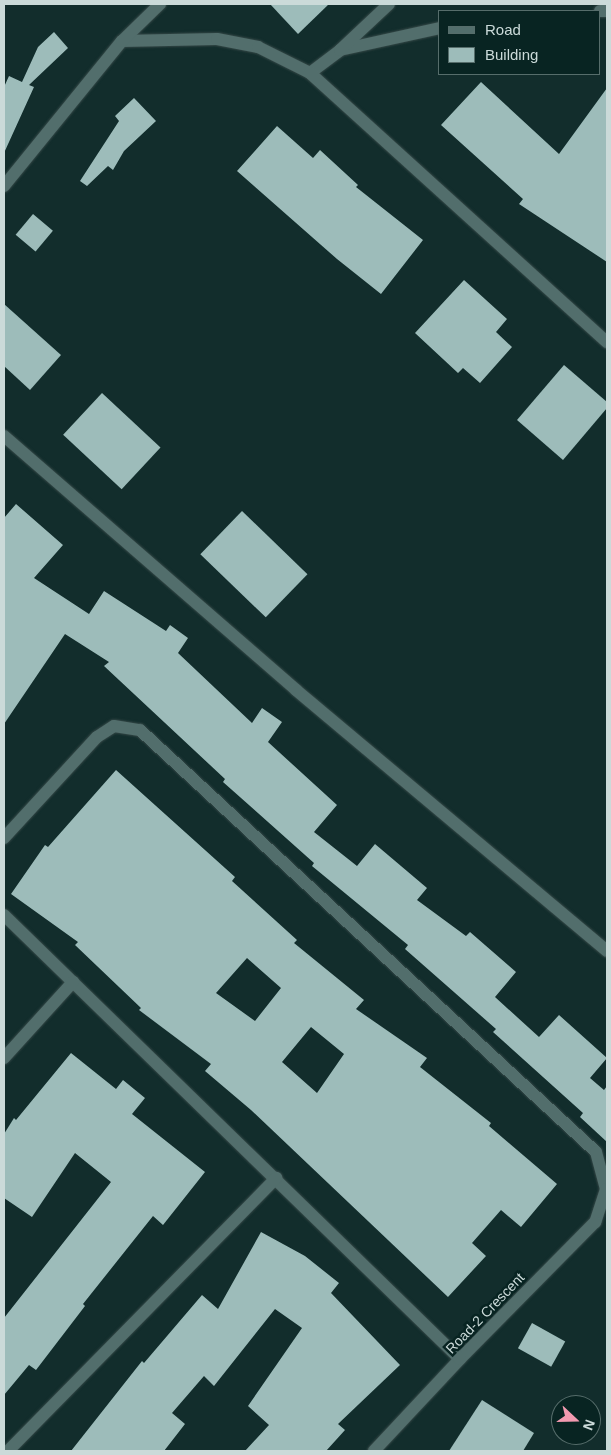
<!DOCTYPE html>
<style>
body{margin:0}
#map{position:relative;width:611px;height:1455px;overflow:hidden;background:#122d2c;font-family:Helvetica,sans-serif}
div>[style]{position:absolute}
.building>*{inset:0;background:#9dbcba;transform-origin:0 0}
.roads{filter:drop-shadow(0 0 1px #354847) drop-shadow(0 0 1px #354847)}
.street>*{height:12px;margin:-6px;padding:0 6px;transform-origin:6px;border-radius:6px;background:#526e6c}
span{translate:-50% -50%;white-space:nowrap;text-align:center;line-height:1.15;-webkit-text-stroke:5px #082422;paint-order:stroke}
.street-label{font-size:14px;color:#cbdad9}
.frame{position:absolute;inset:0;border:5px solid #cbdad9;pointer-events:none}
.legend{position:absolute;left:438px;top:10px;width:162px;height:65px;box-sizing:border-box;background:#082422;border:1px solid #566d6b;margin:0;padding:6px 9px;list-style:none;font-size:15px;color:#cbdad9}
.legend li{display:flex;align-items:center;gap:10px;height:25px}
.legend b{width:25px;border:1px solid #566d6b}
.north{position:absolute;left:551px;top:1395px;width:50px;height:50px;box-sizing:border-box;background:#082422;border:1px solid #566d6b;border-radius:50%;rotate:111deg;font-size:14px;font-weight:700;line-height:20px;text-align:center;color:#cbdad9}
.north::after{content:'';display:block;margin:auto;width:18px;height:22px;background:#f29ab0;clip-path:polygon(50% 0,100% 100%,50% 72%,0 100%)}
</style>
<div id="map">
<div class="building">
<i style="clip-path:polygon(270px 4px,329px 4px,298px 34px)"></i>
<i style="clip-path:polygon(54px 32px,68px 48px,29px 85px,34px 87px,4px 153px,4px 87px,9px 76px,22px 82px,38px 47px)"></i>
<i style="clip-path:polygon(481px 82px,559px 154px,607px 88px,607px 262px,519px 204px,523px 199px,441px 125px)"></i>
<i style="clip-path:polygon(134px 98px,156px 121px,124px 151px,113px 170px,108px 166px,87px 186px,80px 181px,119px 121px,115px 116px)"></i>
<i style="clip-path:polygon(277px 126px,313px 158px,320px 150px,358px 185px,356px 187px,423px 240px,381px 294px,337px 259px,237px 171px)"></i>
<i style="left:33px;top:214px;width:26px;height:27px;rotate:40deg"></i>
<i style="clip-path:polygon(464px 280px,507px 319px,496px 332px,512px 347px,480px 383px,463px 368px,458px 373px,415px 333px)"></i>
<i style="clip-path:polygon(4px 304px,61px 355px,30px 390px,4px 366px)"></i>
<i style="clip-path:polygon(564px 365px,607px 402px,607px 408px,563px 460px,517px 420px)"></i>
<i style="left:102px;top:393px;width:80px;height:57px;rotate:43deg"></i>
<i style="clip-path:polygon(16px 504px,63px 545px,34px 578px,89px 614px,104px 591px,166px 631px,170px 625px,188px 638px,178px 653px,252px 723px,262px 708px,282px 722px,268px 742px,337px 805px,314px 832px,357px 866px,375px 844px,427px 888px,417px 900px,466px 936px,470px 932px,516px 972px,495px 997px,539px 1037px,559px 1015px,607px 1058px,590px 1078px,604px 1090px,607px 1086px,607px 1142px,580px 1117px,583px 1113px,493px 1032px,496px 1029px,405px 949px,408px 945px,312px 866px,314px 863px,223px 782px,225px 779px,104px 666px,109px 662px,65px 634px,4px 724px,4px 518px)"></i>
<i style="left:242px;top:511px;width:91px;height:60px;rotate:44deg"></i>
<i style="clip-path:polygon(evenodd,116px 770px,235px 877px,232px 881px,297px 940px,294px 943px,364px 1000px,356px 1009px,427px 1058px,420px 1067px,491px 1123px,489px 1126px,557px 1184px,521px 1227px,501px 1210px,472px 1243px,486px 1256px,448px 1297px,251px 1110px,205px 1071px,211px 1064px,139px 1010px,141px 1008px,75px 945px,78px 942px,11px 894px,45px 845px,48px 847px,116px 770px,247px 958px,281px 988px,255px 1021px,216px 993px,247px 958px,116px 770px,311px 1027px,344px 1054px,317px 1093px,282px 1062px,311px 1027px)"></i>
<i style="clip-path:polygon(71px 1053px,116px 1089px,123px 1080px,145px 1098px,132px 1114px,205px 1172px,163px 1225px,153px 1216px,83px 1304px,85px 1306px,36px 1370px,29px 1365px,4px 1395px,4px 1318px,111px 1182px,75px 1153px,32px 1217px,4px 1198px,4px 1134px,14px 1118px,16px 1120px)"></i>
<i style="clip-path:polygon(261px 1232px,305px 1256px,339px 1283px,331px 1293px,400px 1365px,338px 1424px,345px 1430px,326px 1451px,245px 1451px,269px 1425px,248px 1406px,302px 1328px,275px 1309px,214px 1386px,204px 1376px,172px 1413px,185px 1424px,164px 1451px,71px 1451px,142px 1361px,144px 1363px,202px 1295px,218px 1309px)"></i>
<i style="left:532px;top:1323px;width:38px;height:29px;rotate:29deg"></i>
<i style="clip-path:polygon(482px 1400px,534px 1433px,523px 1451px,449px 1451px)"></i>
</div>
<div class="roads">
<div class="street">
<i style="left:600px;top:11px;width:7px"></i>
<i style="left:122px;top:41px;width:95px;rotate:-1.2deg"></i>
<i style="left:217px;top:39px;width:42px;rotate:11deg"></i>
<i style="left:258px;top:47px;width:58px;rotate:26.6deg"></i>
<i style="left:310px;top:73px;width:38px;rotate:-37deg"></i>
<i style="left:340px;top:50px;width:102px;rotate:-12.4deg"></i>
<i style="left:340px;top:50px;width:67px;rotate:-43.2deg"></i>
<i style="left:310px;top:73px;width:401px;rotate:42.2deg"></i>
<i style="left:4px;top:186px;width:187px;rotate:-50.9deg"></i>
<i style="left:122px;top:41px;width:53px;rotate:-44.2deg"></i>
<i style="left:4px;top:436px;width:387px;rotate:41deg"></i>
<i style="left:296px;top:690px;width:406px;rotate:40deg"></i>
<i style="left:4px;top:838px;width:137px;rotate:-47.4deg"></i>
<i style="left:97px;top:737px;width:20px;rotate:-33deg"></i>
<i style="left:114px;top:726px;width:26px;rotate:9deg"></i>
<i style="left:140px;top:730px;width:621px;rotate:42.78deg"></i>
<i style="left:596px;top:1152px;width:38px;rotate:75deg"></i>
<i style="left:606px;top:1189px;width:35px;rotate:108deg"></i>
<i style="left:595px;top:1222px;width:192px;rotate:134.6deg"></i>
<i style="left:460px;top:1359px;width:126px;rotate:133.1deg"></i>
<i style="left:4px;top:915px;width:636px;rotate:44.24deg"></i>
<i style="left:4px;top:1058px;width:103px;rotate:-47.8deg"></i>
<i style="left:8px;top:1451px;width:383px;rotate:-45.5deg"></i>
</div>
</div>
<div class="street-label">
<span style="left:485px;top:1313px;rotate:-46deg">Road-2 Crescent</span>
</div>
<div class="frame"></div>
<ul class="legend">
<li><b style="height:6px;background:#526e6c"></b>Road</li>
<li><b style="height:14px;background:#9dbcba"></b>Building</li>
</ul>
<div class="north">N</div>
</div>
